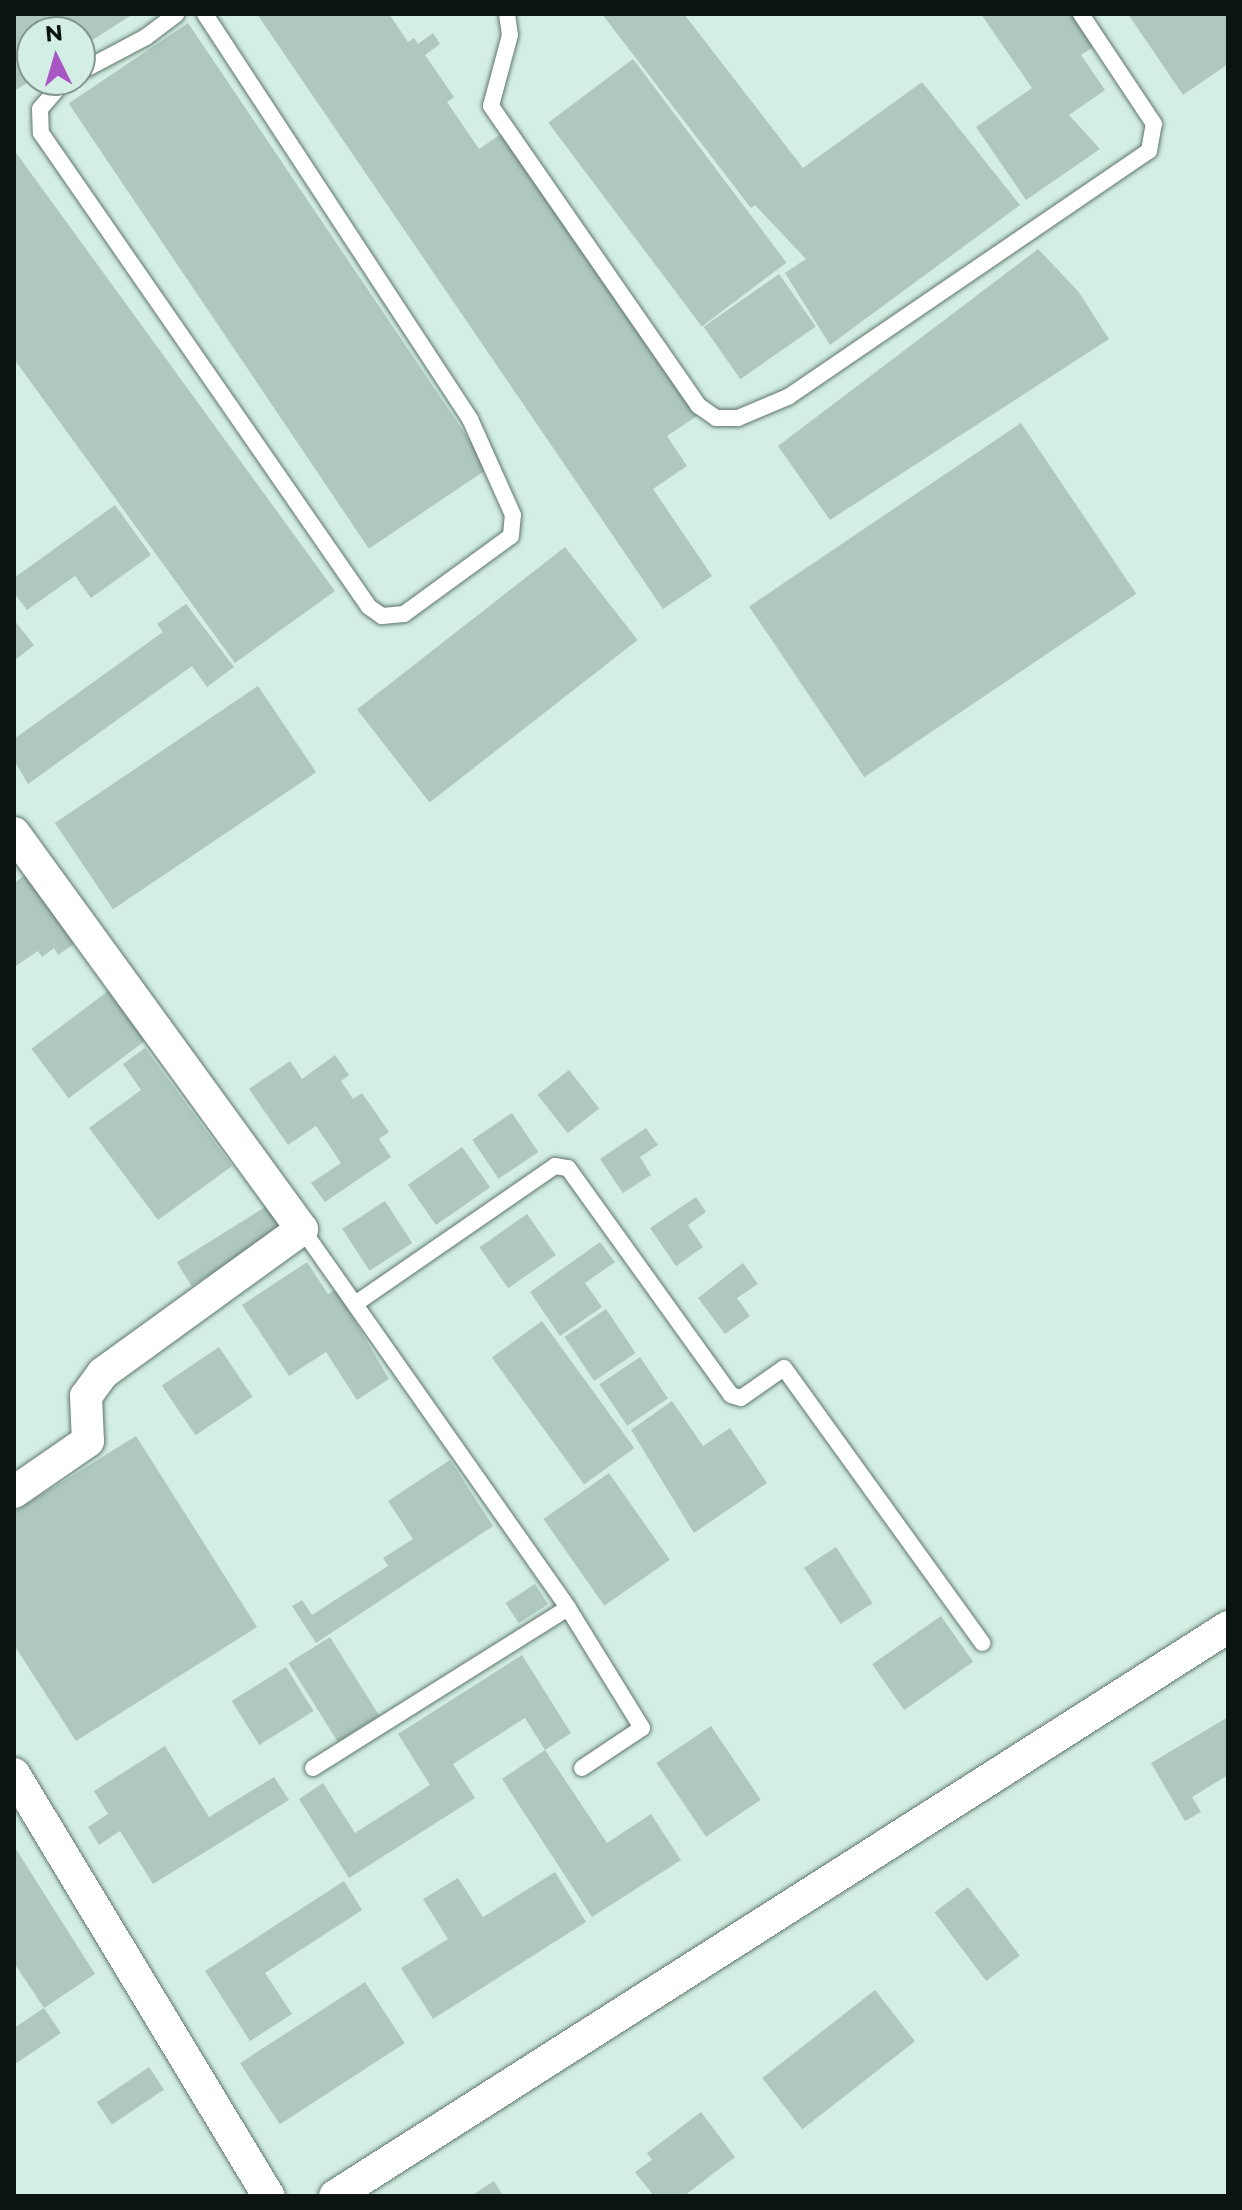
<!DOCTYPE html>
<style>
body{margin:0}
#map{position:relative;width:1242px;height:2210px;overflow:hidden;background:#d3eee2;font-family:Montserrat,sans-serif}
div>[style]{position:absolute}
.building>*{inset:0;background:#afc8bd;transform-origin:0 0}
.roads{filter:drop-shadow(0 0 2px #5f766c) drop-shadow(0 0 2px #5f766c)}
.lane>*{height:16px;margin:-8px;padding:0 8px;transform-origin:8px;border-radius:8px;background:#fff}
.street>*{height:32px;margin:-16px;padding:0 16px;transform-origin:16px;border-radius:16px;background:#fff}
span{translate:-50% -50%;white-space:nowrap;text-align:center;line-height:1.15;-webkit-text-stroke:6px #d3eee2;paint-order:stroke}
.frame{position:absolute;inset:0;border:16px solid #0b1411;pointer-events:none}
.north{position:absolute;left:16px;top:16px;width:80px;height:80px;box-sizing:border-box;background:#d3eee2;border:2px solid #83978e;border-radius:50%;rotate:355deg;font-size:22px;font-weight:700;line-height:32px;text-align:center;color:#0b1411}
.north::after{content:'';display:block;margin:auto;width:28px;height:36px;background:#a956c5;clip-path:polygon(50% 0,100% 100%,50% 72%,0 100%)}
</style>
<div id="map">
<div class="building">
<i style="clip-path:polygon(14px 14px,133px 14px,80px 48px,80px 32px,32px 32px,32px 80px,14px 91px)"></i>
<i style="clip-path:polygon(257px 14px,389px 14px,408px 42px,414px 38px,418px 44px,433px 33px,440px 44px,425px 55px,454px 97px,447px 102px,479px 149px,504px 132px,697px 416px,667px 436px,687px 466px,653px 489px,712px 576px,663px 609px)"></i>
<i style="clip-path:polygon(602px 14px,684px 14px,803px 168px,922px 82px,1020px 205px,830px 345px,785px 273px,806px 259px,755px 205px,751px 208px)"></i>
<i style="clip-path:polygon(981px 14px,1073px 14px,1095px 46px,1081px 55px,1105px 90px,1069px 115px,1100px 149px,1026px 200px,976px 127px,1032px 88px)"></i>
<i style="clip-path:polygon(1128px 14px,1228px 14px,1228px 64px,1183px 95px)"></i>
<i style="left:188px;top:23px;width:537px;height:144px;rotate:56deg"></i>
<i style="left:633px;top:59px;width:255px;height:106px;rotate:53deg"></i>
<i style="clip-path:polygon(14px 150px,335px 591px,235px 663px,14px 359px)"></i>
<i style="clip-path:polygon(1038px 249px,1078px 291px,1109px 339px,830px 520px,778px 446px)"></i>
<i style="left:779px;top:274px;width:64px;height:92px;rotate:55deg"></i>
<i style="left:1021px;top:423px;width:206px;height:328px;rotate:56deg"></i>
<i style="clip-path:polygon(115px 505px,151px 555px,91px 598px,75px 576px,27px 610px,14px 593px,14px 578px)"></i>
<i style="left:565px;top:547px;width:118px;height:264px;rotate:52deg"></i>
<i style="clip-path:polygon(186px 604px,234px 667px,207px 687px,192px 666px,28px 784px,14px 760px,14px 739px,163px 632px,157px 624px)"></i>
<i style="clip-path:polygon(14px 620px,34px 645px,14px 661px)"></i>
<i style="left:258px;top:686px;width:104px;height:245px;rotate:56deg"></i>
<i style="clip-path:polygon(28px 873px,77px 942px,58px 955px,54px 948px,42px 957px,38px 951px,14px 967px,14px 883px)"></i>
<i style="left:108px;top:991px;width:62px;height:96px;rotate:53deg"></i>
<i style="clip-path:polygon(145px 1048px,232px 1166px,158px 1220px,89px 1128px,141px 1090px,123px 1064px)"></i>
<i style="clip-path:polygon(335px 1055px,349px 1075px,341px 1081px,353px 1099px,362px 1093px,389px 1132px,379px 1139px,391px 1157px,325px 1202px,311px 1183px,341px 1163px,316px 1126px,288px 1145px,249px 1089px,290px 1061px,302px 1079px)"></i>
<i style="left:569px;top:1070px;width:49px;height:40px;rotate:52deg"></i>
<i style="left:512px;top:1113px;width:47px;height:48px;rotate:56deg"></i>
<i style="clip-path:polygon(646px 1128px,658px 1145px,640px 1157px,651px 1175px,623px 1193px,600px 1159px)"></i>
<i style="left:462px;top:1147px;width:49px;height:66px;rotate:55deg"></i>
<i style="clip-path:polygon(696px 1197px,706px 1212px,688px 1225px,703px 1247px,676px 1266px,650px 1228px)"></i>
<i style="left:385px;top:1201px;width:50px;height:51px;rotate:57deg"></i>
<i style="left:270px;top:1204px;width:28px;height:110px;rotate:58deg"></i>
<i style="left:527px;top:1214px;width:50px;height:58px;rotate:55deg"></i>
<i style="clip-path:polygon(600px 1242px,615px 1262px,585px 1283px,602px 1307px,560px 1336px,530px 1292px)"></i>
<i style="clip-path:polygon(307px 1262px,328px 1294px,336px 1289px,389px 1379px,357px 1400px,326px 1352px,289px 1376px,242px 1305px)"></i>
<i style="clip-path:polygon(743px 1263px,758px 1284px,737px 1298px,750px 1316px,725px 1334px,698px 1298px)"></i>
<i style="left:606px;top:1309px;width:53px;height:50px;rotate:56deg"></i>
<i style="left:542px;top:1321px;width:157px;height:62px;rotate:54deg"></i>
<i style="left:219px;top:1347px;width:60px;height:69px;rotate:56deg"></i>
<i style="left:640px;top:1357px;width:50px;height:49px;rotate:56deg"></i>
<i style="clip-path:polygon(672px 1401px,703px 1446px,730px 1428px,767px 1483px,694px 1533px,631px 1430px)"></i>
<i style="clip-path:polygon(136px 1436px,257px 1627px,76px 1741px,14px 1645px,14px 1512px)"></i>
<i style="clip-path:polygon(450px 1460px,493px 1526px,316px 1643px,292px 1606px,302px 1600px,312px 1615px,388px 1566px,383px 1558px,413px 1539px,388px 1501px)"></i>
<i style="left:609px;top:1473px;width:106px;height:80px;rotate:55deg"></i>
<i style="left:836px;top:1547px;width:67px;height:38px;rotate:57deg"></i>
<i style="left:535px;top:1584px;width:24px;height:35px;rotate:57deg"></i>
<i style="left:941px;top:1616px;width:56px;height:84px;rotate:55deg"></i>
<i style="left:330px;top:1637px;width:93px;height:49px;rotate:58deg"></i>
<i style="clip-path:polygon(522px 1655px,571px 1733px,545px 1750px,525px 1718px,453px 1764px,475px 1798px,349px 1878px,299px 1799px,323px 1783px,355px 1833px,430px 1785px,398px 1734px)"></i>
<i style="left:286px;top:1667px;width:52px;height:64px;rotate:58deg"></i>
<i style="clip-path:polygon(1228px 1717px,1228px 1775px,1192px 1797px,1201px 1812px,1185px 1821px,1151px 1763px)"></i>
<i style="left:711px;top:1726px;width:89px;height:66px;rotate:56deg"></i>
<i style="clip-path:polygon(165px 1746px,209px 1817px,274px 1777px,289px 1800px,153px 1884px,120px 1831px,99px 1845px,88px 1827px,108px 1814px,94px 1791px)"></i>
<i style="clip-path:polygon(545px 1750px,607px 1843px,651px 1814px,681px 1860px,592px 1917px,502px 1779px)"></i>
<i style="clip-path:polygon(14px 1846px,95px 1974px,44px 2008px,14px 1963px)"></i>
<i style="clip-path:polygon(555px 1872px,586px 1922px,433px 2019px,401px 1968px,448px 1939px,423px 1899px,458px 1878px,483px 1917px)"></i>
<i style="clip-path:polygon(344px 1881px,362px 1910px,265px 1973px,292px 2014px,250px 2041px,205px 1971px)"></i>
<i style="left:968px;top:1887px;width:86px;height:42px;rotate:53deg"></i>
<i style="left:365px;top:1982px;width:73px;height:149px;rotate:57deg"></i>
<i style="left:875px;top:1990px;width:65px;height:143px;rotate:52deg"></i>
<i style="clip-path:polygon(44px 2008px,61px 2033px,15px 2064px,14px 2028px)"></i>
<i style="left:149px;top:2067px;width:27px;height:63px;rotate:56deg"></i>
<i style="clip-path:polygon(701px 2112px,735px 2157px,684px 2196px,654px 2196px,635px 2172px,652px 2160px,647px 2153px)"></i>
<i style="clip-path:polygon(494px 2181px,503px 2196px,471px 2196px)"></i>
</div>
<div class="roads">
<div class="lane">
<i style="left:507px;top:14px;width:21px;rotate:82deg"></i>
<i style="left:510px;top:35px;width:73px;rotate:105deg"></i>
<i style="left:491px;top:106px;width:365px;rotate:55.3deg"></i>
<i style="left:699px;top:406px;width:21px;rotate:35deg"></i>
<i style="left:716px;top:418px;width:22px"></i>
<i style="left:738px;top:418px;width:54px;rotate:-22.8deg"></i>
<i style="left:788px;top:397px;width:437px;rotate:-34.3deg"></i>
<i style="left:1149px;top:151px;width:27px;rotate:-80deg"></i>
<i style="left:1154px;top:124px;width:132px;rotate:-123.6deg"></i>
<i style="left:80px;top:72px;width:75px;rotate:-27.9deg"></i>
<i style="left:146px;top:37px;width:38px;rotate:-37deg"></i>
<i style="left:65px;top:80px;width:38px;rotate:131deg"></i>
<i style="left:40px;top:109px;width:24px;rotate:88deg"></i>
<i style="left:41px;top:133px;width:576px;rotate:55.32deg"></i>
<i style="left:369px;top:607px;width:16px;rotate:35deg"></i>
<i style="left:382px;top:616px;width:22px;rotate:-5deg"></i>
<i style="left:404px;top:614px;width:132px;rotate:-36.1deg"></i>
<i style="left:511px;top:536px;width:21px;rotate:-85deg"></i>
<i style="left:513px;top:515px;width:105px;rotate:-114.1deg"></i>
<i style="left:470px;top:419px;width:484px;rotate:-123.2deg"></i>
<i style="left:302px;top:1229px;width:463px;rotate:54.9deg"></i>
<i style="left:568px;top:1608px;width:141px;rotate:58.3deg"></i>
<i style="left:642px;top:1728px;width:72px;rotate:146.3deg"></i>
<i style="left:355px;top:1304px;width:243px;rotate:-34.6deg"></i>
<i style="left:555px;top:1166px;width:13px;rotate:9deg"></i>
<i style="left:568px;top:1168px;width:279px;rotate:54.3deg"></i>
<i style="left:731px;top:1395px;width:10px;rotate:17deg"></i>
<i style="left:741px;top:1398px;width:52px;rotate:-34.9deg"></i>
<i style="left:784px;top:1368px;width:339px;rotate:54.2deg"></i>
<i style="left:313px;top:1768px;width:301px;rotate:-32.1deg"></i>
</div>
<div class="street">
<i style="left:14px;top:833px;width:490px;rotate:54deg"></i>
<i style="left:302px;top:1229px;width:246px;rotate:144.1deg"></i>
<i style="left:103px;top:1373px;width:29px;rotate:126deg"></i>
<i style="left:86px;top:1396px;width:45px;rotate:87.5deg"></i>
<i style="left:88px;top:1441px;width:90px;rotate:145.4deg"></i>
<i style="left:14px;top:1774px;width:493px;rotate:58.9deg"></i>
<i style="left:335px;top:2196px;width:1059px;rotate:-32.5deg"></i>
</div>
</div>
<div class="frame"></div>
<div class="north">N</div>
</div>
